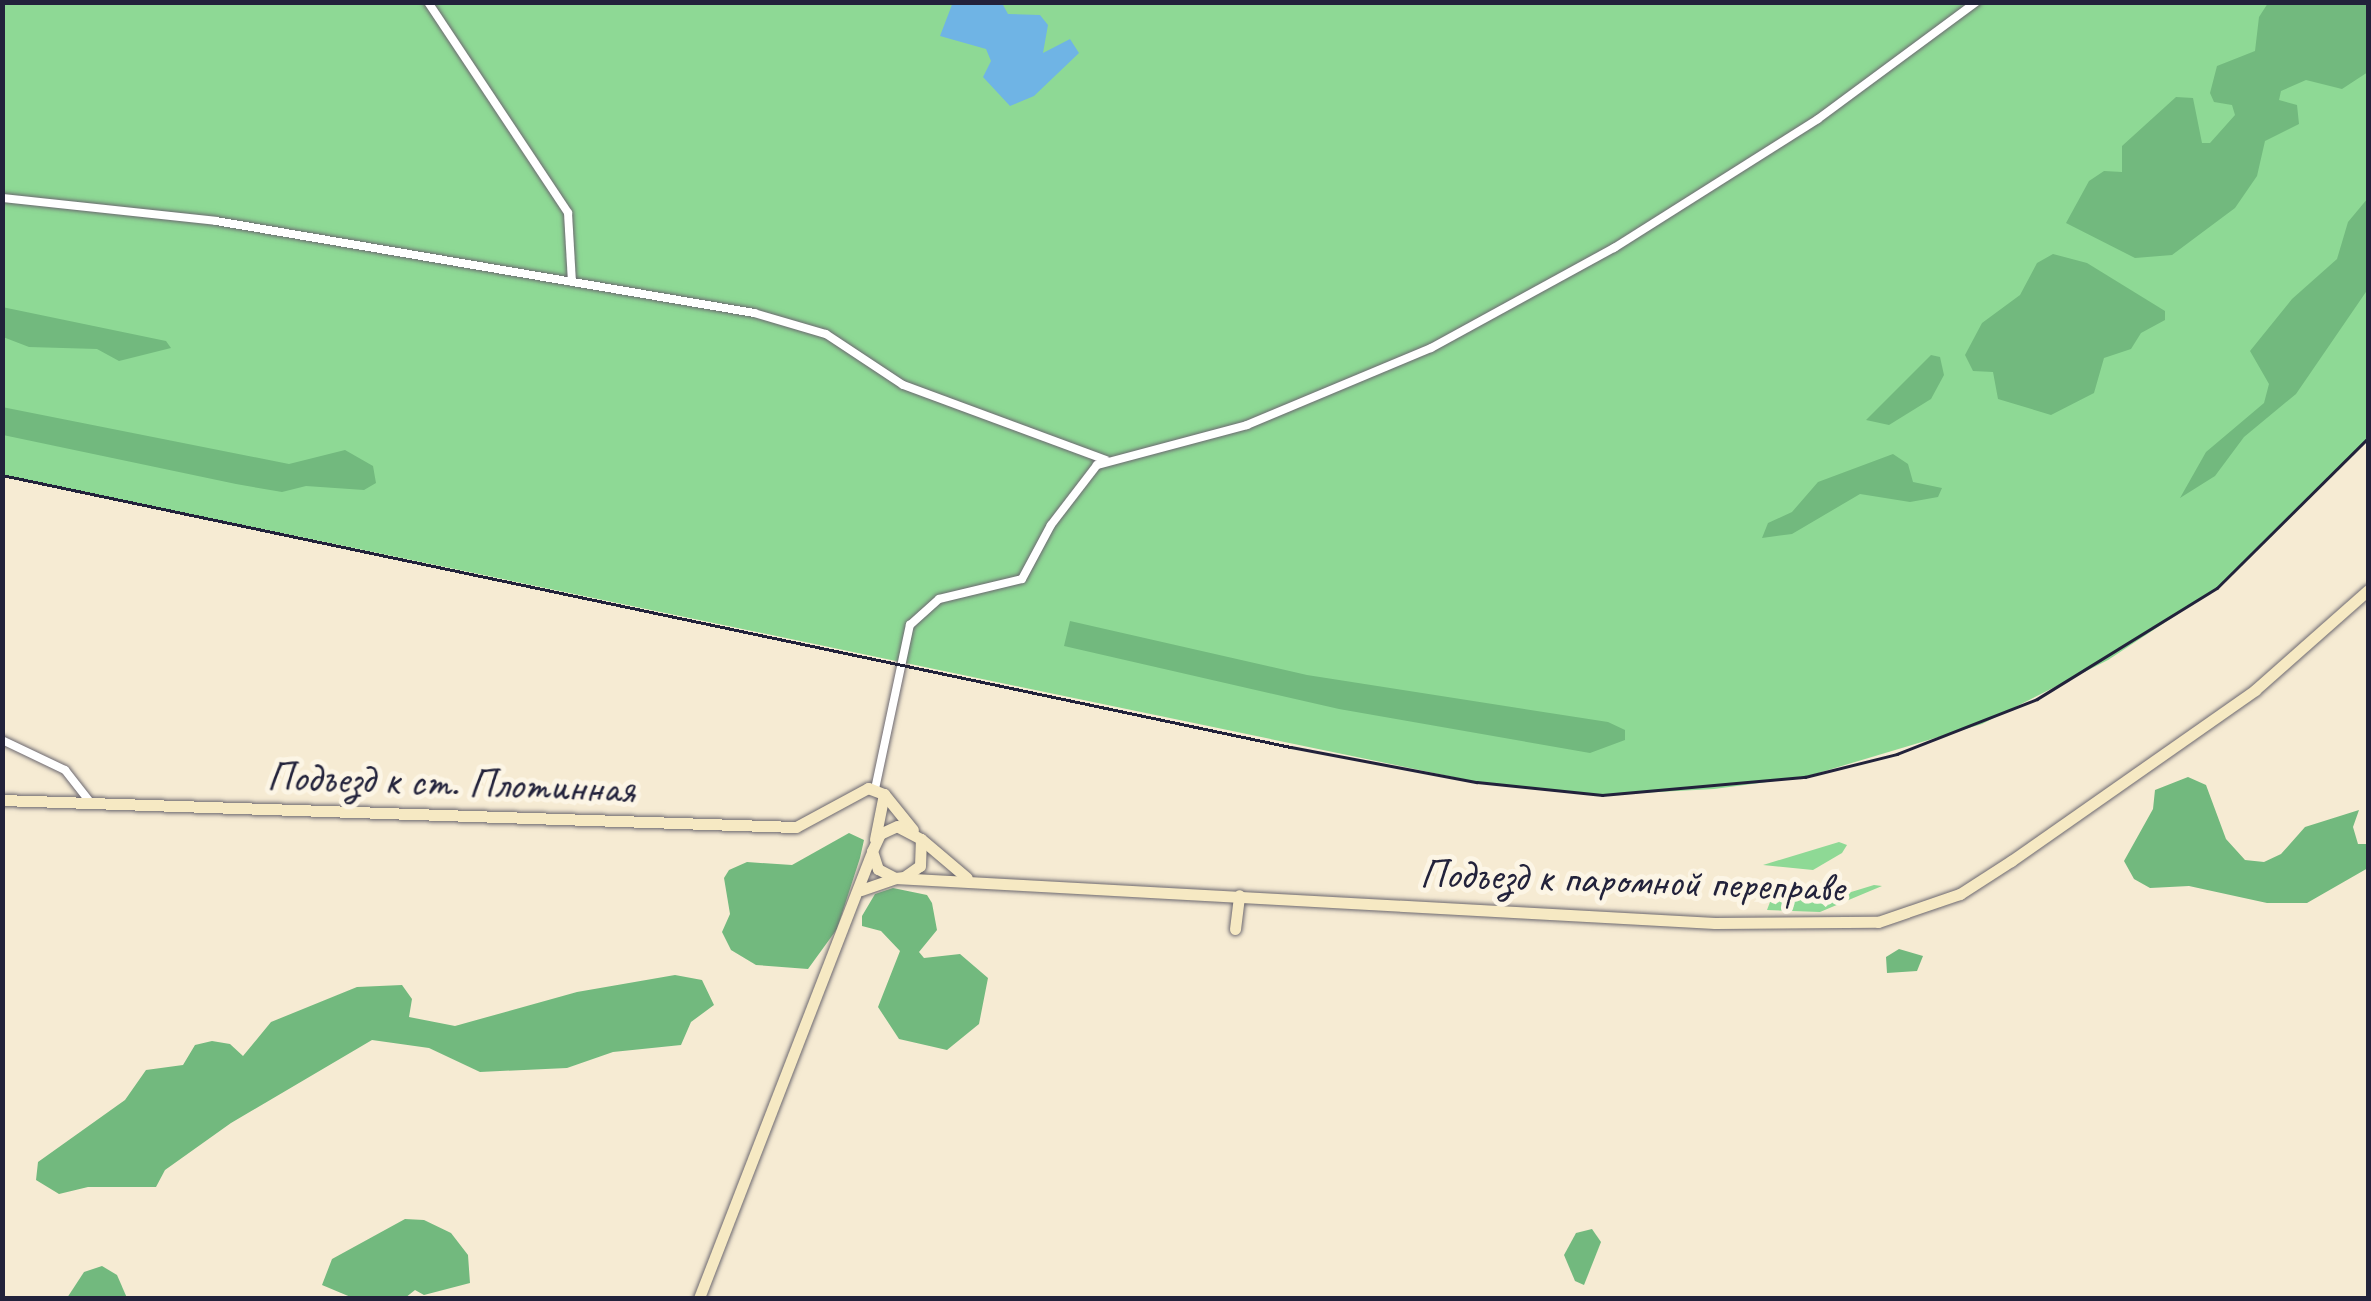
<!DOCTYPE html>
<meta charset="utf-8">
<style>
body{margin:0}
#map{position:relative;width:2371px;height:1301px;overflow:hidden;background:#f6ebd3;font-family:Caveat,sans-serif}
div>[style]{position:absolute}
.green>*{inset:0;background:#8ed995}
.forest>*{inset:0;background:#72b97e}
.water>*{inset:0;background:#6fb4e5}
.roads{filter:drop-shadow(0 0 2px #6c6870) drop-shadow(0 0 2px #6c6870)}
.street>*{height:8px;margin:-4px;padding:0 4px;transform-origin:4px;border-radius:4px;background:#fff}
.secondary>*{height:11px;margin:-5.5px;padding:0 5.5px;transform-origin:5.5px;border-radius:5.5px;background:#f6e9c3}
.rail>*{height:2.5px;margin:-1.25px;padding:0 1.25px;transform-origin:1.25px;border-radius:1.25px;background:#22223b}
span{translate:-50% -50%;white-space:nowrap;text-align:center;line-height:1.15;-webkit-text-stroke:10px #fcf5e5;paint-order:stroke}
.street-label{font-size:42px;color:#22223b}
.frame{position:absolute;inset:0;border:5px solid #22223b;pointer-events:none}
</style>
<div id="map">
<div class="green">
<i style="clip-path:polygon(3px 3px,2368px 3px,2368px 438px,2217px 588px,2108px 660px,1982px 724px,1805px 777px,1714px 789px,1602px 795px,1477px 782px,3px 475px)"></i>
<i style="clip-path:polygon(1839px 842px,1847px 845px,1842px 853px,1813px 870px,1763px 865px)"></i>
<i style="clip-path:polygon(1874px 885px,1882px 886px,1820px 912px,1767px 910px,1770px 902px,1810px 895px,1825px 900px)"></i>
</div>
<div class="forest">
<i style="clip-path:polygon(2268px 3px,2368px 3px,2368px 72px,2342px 89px,2306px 80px,2281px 91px,2279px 100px,2297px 105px,2299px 124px,2265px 141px,2257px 176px,2235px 208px,2172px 255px,2135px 258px,2066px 223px,2089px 181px,2104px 171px,2122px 172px,2122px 146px,2176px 97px,2193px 98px,2202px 143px,2210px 143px,2235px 115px,2232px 105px,2214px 102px,2210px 93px,2217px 66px,2255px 51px,2259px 17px)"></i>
<i style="clip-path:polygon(2368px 198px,2368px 289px,2296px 394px,2244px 437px,2215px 476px,2180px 498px,2206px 452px,2264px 403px,2269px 384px,2250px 351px,2292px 299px,2337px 259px,2348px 222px)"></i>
<i style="clip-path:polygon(2053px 254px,2087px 263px,2165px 311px,2165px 320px,2141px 333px,2131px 349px,2104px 358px,2094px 393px,2051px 415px,1998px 399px,1993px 372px,1973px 371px,1965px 355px,1982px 323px,2020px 295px,2037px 263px)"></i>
<i style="clip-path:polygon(2px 307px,166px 341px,171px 348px,119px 361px,97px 349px,29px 347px,3px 337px)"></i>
<i style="clip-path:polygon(1931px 355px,1940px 357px,1944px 375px,1931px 399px,1889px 425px,1866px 420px)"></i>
<i style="clip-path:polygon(2px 407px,289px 464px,345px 450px,373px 466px,376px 483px,364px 490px,306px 486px,282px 492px,236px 484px,3px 435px)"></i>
<i style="clip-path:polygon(1893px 454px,1908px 464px,1913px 482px,1942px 488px,1938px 497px,1910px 502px,1860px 494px,1792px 534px,1762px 538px,1768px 523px,1792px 512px,1818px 482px)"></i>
<i style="clip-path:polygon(1070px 621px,1307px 675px,1608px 722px,1625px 730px,1625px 740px,1590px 753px,1339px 709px,1064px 646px)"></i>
<i style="clip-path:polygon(2188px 777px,2206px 785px,2226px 839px,2245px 860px,2264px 862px,2281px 854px,2305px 827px,2359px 810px,2353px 827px,2358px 844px,2368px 844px,2368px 868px,2307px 903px,2267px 903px,2189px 886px,2150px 888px,2134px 879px,2124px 861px,2153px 809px,2155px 790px)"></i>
<i style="clip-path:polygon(849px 833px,864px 840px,860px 858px,837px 929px,808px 969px,756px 965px,731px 950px,722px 932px,730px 914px,724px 878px,729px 870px,747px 862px,792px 865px)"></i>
<i style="clip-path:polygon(893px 888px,927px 895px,932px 903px,937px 930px,919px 952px,924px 958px,960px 954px,988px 978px,979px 1024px,947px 1050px,899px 1039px,878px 1007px,900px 951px,881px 931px,862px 926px,862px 916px,875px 894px)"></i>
<i style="clip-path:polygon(1899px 949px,1923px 956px,1917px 971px,1887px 973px,1886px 957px)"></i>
<i style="clip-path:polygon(675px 975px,702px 980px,714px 1005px,691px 1022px,681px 1045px,613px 1052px,567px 1068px,480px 1072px,429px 1048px,372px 1040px,231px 1123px,165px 1170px,156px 1187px,88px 1187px,59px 1194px,36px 1180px,38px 1162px,125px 1100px,146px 1070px,183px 1065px,195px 1045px,212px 1041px,230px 1044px,243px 1056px,271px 1022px,357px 987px,402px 985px,412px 999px,409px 1017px,455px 1026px,577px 992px)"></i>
<i style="clip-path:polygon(405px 1219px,424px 1220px,451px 1233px,468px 1255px,470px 1283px,424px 1295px,415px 1290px,405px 1298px,353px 1298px,322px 1285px,332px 1259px)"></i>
<i style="clip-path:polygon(1592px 1229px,1601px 1242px,1584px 1285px,1575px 1281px,1564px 1255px,1576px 1233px)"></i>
<i style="clip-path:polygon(102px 1266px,117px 1275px,127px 1298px,67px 1298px,84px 1272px)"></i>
</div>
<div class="water">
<i style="clip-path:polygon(953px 2px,1002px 3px,1008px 14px,1040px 15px,1048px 25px,1043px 53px,1070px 39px,1079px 53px,1034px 96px,1010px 106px,983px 77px,991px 61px,986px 49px,940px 36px)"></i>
</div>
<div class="roads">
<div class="street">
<i style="left:428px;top:2px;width:253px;rotate:56.4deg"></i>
<i style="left:568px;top:213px;width:69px;rotate:86.7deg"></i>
<i style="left:2px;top:198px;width:215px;rotate:6.1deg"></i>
<i style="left:216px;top:221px;width:546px;rotate:9.7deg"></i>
<i style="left:754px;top:313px;width:75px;rotate:16.3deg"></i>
<i style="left:826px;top:334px;width:92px;rotate:33.5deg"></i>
<i style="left:903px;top:385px;width:216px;rotate:20.3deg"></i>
<i style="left:2px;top:740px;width:70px;rotate:25.5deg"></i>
<i style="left:65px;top:770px;width:41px;rotate:52deg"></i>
<i style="left:875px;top:789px;width:168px;rotate:-78deg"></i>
<i style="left:910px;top:625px;width:39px;rotate:-42deg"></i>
<i style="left:939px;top:599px;width:85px;rotate:-13.5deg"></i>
<i style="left:1022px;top:579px;width:61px;rotate:-61.8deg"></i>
<i style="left:1051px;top:525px;width:76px;rotate:-52.5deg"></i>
<i style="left:1097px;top:465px;width:155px;rotate:-14.9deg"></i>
<i style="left:1247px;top:425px;width:199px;rotate:-22.7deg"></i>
<i style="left:1431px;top:348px;width:209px;rotate:-28.7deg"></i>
<i style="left:1614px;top:248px;width:241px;rotate:-32.3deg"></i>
<i style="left:1818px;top:119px;width:197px;rotate:-36.5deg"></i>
</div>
<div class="secondary">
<i style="left:2px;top:800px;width:794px;rotate:1.95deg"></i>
<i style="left:796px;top:827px;width:82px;rotate:-28.4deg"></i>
<i style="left:868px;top:788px;width:17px;rotate:21deg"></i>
<i style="left:884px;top:794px;width:46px;rotate:51.1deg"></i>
<i style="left:875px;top:839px;width:46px;rotate:-78.7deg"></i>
<i style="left:921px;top:839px;width:60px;rotate:40.3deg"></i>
<i style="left:861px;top:890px;width:36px;rotate:-19deg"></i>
<i style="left:895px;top:878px;width:9px;rotate:-6deg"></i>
<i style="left:904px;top:877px;width:19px;rotate:-35deg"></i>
<i style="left:920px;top:866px;width:27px;rotate:-88deg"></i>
<i style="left:921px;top:839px;width:27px;rotate:-152deg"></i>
<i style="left:897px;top:826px;width:19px;rotate:155deg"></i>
<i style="left:880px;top:834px;width:19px;rotate:115deg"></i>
<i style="left:872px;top:851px;width:19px;rotate:72deg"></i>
<i style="left:878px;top:869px;width:19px;rotate:28deg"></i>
<i style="left:895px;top:878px;width:821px;rotate:3.14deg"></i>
<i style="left:1715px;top:923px;width:163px;rotate:-0.4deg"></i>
<i style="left:1878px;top:922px;width:87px;rotate:-18.9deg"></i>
<i style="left:1960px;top:894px;width:61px;rotate:-32.9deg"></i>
<i style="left:2011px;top:861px;width:298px;rotate:-35deg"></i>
<i style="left:2255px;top:690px;width:151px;rotate:-41.5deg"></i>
<i style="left:1235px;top:929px;width:34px;rotate:-83deg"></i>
<i style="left:699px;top:1298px;width:475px;rotate:-68.8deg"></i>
</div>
</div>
<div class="rail">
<i style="left:2px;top:475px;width:1317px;rotate:11.92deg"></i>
<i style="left:1291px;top:747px;width:189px;rotate:10.7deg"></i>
<i style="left:1477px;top:782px;width:126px;rotate:5.9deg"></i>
<i style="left:1602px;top:795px;width:204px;rotate:-5.1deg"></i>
<i style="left:1805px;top:777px;width:95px;rotate:-14deg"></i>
<i style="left:1897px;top:754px;width:150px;rotate:-21.4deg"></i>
<i style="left:2037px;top:699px;width:211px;rotate:-31.7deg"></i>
<i style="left:2217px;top:588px;width:213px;rotate:-44.8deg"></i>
</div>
<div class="street-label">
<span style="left:451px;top:783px;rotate:2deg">Подъезд к ст. Плотинная</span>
<span style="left:1632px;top:881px;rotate:2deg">Подъезд к паромной переправе</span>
</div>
<div class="frame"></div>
</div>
